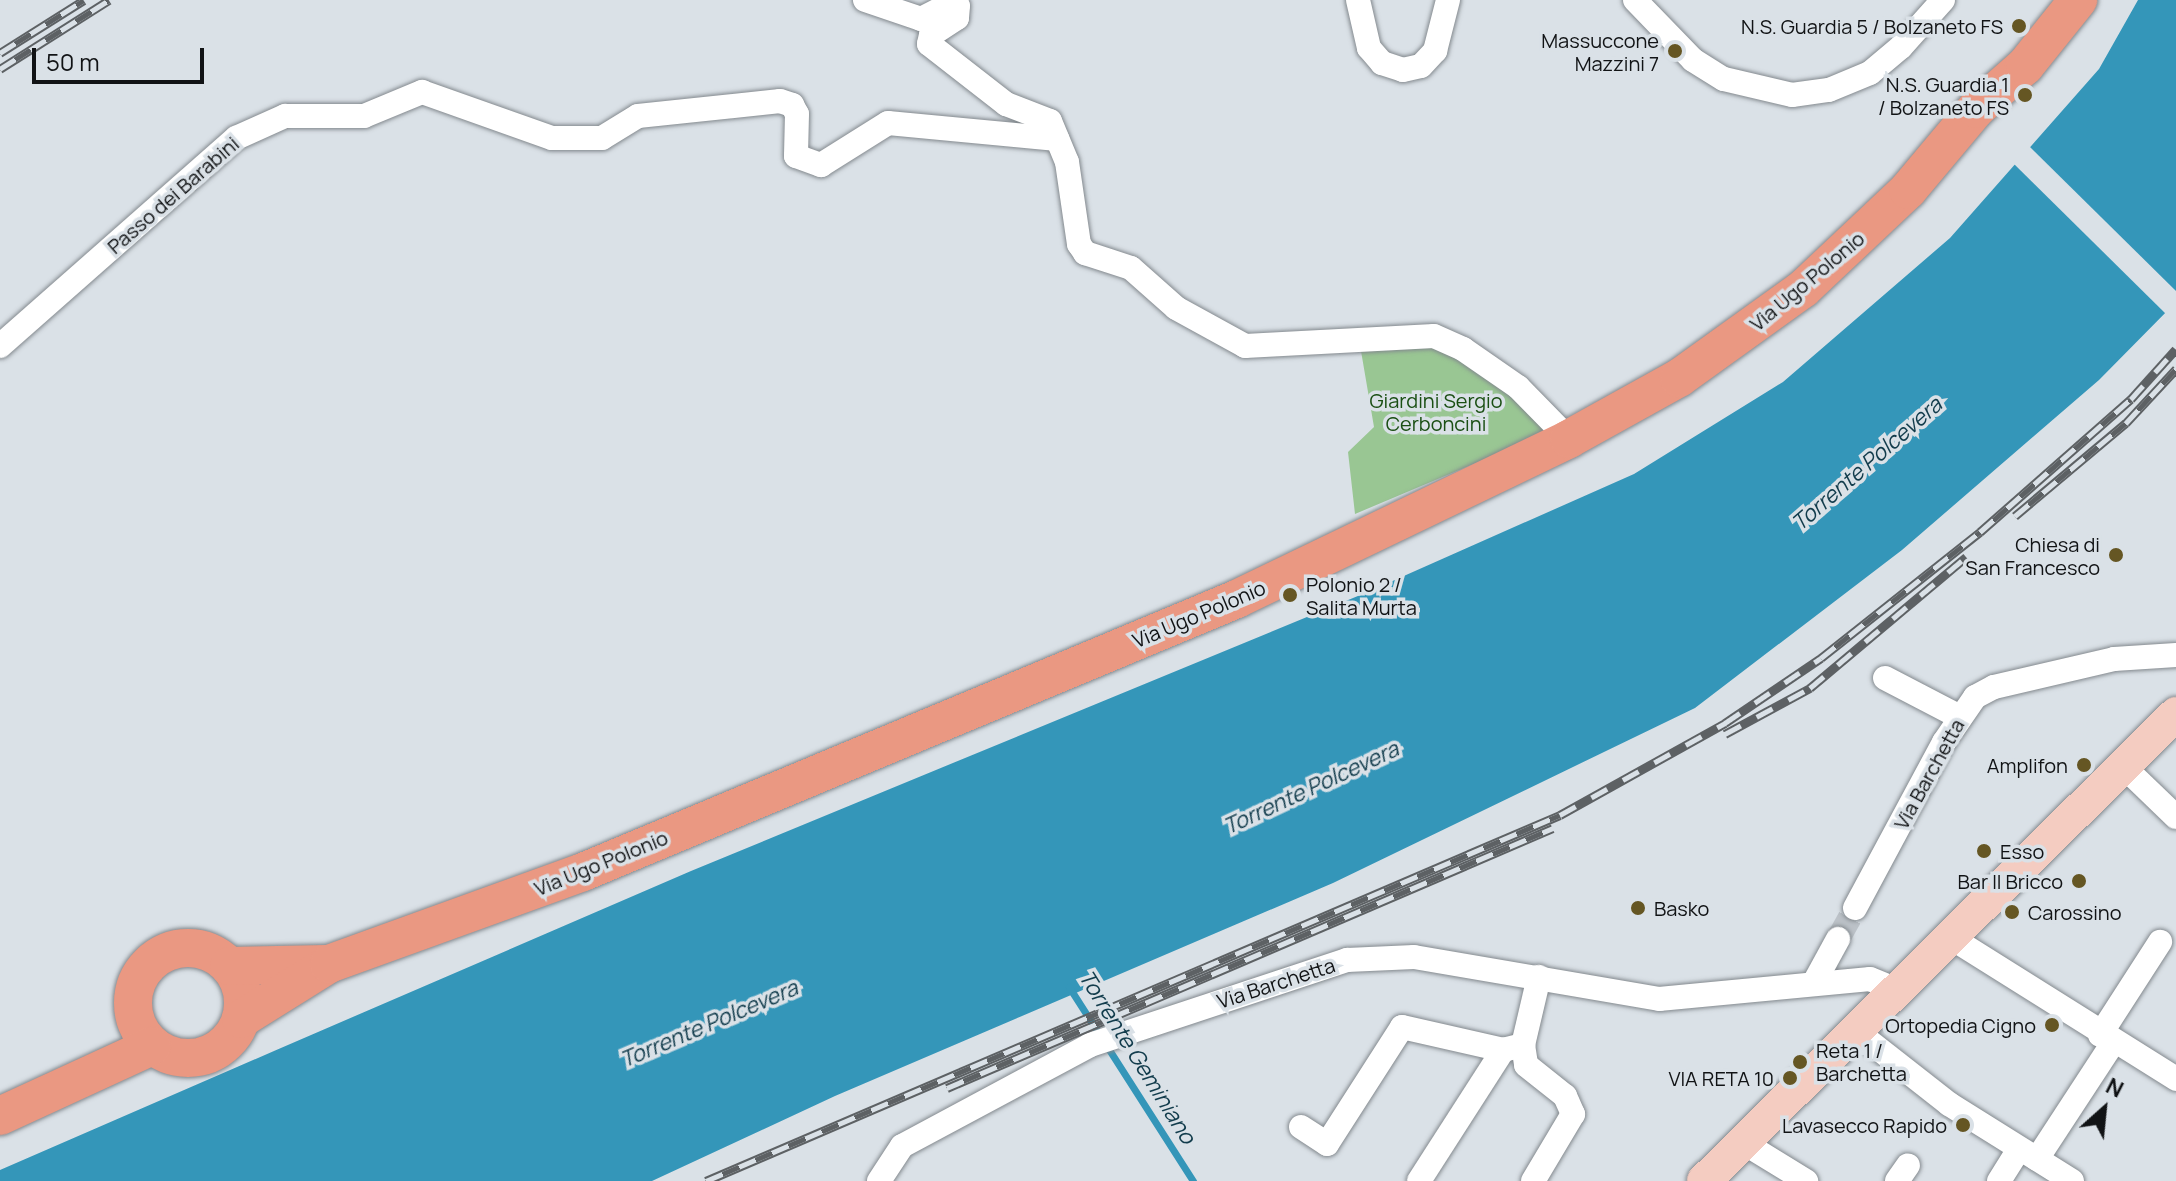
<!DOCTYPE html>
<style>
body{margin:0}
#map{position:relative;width:2176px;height:1181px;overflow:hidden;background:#dae1e7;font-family:Manrope,sans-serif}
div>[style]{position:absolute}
.green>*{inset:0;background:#99c693}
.water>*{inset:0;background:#3496b9}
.pier>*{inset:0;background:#dae1e7}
.stream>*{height:7px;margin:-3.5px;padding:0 3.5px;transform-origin:3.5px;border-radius:3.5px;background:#3496b9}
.street-tunnel>*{height:24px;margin-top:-12px;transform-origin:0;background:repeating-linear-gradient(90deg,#bcc2c8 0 24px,transparent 0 36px)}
.roads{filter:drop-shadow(0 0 2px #83898e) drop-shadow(0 0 2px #83898e)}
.street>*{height:24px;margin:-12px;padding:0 12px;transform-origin:12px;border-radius:12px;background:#fff}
.secondary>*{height:34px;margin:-17px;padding:0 17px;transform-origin:17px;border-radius:17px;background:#f4ccc1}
.primary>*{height:38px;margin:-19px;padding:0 19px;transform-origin:19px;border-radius:19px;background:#ea9882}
.primary>.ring{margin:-19px;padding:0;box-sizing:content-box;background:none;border:38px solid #ea9882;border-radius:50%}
.rail>*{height:9px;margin-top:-4.5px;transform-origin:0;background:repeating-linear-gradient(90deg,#dae1e7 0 18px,#5d6164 0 36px);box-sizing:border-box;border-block:2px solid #5d6164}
.dots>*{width:22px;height:22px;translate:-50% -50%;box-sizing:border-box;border:4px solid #dae1e7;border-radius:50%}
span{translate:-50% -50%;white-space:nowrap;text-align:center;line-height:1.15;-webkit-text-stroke:7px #dae1e7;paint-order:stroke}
.poi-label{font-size:20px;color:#111315}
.right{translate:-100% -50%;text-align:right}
.left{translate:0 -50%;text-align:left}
.street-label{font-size:20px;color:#111315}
.park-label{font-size:20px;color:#1a4f13}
.water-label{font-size:22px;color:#123c4c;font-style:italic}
.north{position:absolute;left:2064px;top:1069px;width:80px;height:80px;-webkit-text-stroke:6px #dae1e7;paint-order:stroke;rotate:27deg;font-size:22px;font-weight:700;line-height:32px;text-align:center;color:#111315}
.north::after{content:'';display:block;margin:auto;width:28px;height:36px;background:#111315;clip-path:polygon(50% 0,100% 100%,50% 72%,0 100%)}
.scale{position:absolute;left:32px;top:48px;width:172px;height:36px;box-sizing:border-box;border:4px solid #111315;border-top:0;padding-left:10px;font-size:24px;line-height:28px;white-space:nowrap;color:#111315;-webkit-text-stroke:6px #dae1e7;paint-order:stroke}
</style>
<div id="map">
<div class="green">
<i style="clip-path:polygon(1407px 339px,1475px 362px,1543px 427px,1542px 435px,1355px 514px,1348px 452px,1374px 427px,1361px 351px)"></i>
</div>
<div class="water">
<i style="clip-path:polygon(2138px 0,2176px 0,2176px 302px,2099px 380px,1902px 550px,1695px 708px,1333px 883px,835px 1096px,652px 1181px,0 1181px,0 1170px,274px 1051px,691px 871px,1370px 591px,1634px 474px,1783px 382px,1950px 238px,2099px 69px)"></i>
</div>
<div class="pier">
<i style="clip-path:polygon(2027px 144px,2176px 291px,2176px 307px,2168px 316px,2012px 162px)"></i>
</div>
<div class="stream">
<i style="left:1069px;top:987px;width:230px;rotate:57.4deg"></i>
</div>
<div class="street-tunnel">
<i style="left:1838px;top:939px;width:35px;rotate:-61deg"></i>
</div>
<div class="roads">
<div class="street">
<i style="left:865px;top:0;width:59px;rotate:18.7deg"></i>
<i style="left:921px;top:19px;width:33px;rotate:-27deg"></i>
<i style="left:950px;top:4px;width:8px;rotate:14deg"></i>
<i style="left:958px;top:6px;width:12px;rotate:95deg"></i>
<i style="left:957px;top:18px;width:31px;rotate:147deg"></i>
<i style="left:931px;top:35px;width:9px;rotate:103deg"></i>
<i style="left:929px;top:44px;width:98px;rotate:37.9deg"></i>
<i style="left:1006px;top:104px;width:47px;rotate:21.1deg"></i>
<i style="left:1050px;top:121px;width:44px;rotate:67.5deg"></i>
<i style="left:1067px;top:162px;width:83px;rotate:81.7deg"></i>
<i style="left:1079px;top:244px;width:11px;rotate:56deg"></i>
<i style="left:1085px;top:253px;width:48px;rotate:18.1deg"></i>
<i style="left:1131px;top:268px;width:60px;rotate:41.6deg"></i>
<i style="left:1176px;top:308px;width:79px;rotate:28.8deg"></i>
<i style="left:1245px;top:346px;width:189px;rotate:-3deg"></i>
<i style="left:1434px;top:336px;width:32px;rotate:24deg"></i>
<i style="left:1463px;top:349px;width:67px;rotate:34.6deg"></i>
<i style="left:1518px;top:387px;width:73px;rotate:45.6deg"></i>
<i style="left:1358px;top:0;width:49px;rotate:77.1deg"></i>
<i style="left:1369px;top:48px;width:20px;rotate:49deg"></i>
<i style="left:1382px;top:63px;width:22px;rotate:18deg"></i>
<i style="left:1403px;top:70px;width:18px;rotate:-13deg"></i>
<i style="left:1421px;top:66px;width:21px;rotate:-47deg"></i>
<i style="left:1435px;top:51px;width:53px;rotate:-75.7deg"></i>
<i style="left:1635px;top:0;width:83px;rotate:46deg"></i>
<i style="left:1693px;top:60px;width:36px;rotate:32deg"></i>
<i style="left:1724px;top:79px;width:70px;rotate:13.2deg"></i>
<i style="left:1792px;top:95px;width:37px;rotate:-8deg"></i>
<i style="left:1829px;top:90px;width:44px;rotate:-22.5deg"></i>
<i style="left:1870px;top:73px;width:40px;rotate:-40deg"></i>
<i style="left:1901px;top:47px;width:63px;rotate:-48.2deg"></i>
<i style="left:0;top:346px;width:315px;rotate:-41.4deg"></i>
<i style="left:236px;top:138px;width:54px;rotate:-24.2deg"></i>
<i style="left:285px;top:116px;width:79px"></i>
<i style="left:364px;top:116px;width:63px;rotate:-22.5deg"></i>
<i style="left:422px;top:92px;width:138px;rotate:19.5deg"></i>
<i style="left:552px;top:138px;width:50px"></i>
<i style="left:602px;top:138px;width:42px;rotate:-31.4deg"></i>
<i style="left:638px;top:116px;width:143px;rotate:-6deg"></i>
<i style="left:780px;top:101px;width:13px;rotate:18deg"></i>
<i style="left:792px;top:105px;width:10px;rotate:61deg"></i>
<i style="left:797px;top:114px;width:42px;rotate:91.4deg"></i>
<i style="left:796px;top:156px;width:27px;rotate:20deg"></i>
<i style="left:821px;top:165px;width:79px;rotate:-32.1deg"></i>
<i style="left:888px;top:123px;width:170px;rotate:5.4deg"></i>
<i style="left:1885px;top:678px;width:85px;rotate:27.5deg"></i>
<i style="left:2124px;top:767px;width:72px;rotate:43.9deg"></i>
<i style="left:1855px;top:908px;width:188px;rotate:-61.8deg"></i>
<i style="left:1944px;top:742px;width:55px;rotate:-55.4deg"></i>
<i style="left:1975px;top:697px;width:21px;rotate:-28deg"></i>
<i style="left:1994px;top:687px;width:123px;rotate:-13.1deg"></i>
<i style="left:2114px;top:659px;width:62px;rotate:-3.7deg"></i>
<i style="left:1950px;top:937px;width:267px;rotate:32.1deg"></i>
<i style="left:1815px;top:981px;width:48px;rotate:-61.3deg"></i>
<i style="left:1856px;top:1031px;width:118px;rotate:38.1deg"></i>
<i style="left:1949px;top:1104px;width:145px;rotate:32deg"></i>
<i style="left:2100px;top:1035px;width:111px;rotate:-57.2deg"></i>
<i style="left:1523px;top:1045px;width:20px;rotate:81deg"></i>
<i style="left:1526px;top:1065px;width:50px;rotate:38.5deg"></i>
<i style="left:1565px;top:1096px;width:20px;rotate:66deg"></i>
<i style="left:1573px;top:1114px;width:78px;rotate:120.8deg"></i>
<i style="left:1301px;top:1127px;width:31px;rotate:33deg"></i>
<i style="left:1327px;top:1144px;width:139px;rotate:-57.3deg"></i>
<i style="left:1402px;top:1027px;width:104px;rotate:12.8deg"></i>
<i style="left:1503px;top:1050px;width:21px;rotate:-14deg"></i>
<i style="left:1523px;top:1045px;width:70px;rotate:-76.8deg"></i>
<i style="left:1744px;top:1143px;width:73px;rotate:31.5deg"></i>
<i style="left:2037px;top:1159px;width:139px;rotate:-56.8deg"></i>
<i style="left:879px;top:1181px;width:42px;rotate:-56.7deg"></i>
<i style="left:902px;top:1146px;width:213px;rotate:-28.2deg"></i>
<i style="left:1090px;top:1045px;width:271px;rotate:-18.3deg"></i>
<i style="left:1347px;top:960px;width:67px;rotate:-2.6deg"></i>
<i style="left:1414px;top:957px;width:249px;rotate:9.7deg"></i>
<i style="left:1659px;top:999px;width:212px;rotate:-5.4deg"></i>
<i style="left:1870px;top:979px;width:29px;rotate:22deg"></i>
<i style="left:1419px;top:1181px;width:156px;rotate:-57.3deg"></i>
<i style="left:1897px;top:1181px;width:19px;rotate:-55deg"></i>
<i style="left:1999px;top:1181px;width:38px;rotate:-58deg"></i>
</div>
<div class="secondary">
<i style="left:1704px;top:1181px;width:664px;rotate:-44.69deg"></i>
</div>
<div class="primary">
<i class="ring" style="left:133px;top:948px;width:72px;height:72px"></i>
<i style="left:229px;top:966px;width:97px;rotate:-1.2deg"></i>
<i style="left:241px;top:1019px;width:104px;rotate:-32deg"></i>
<i style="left:329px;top:964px;width:270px;rotate:-19.9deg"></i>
<i style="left:583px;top:872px;width:709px;rotate:-22.66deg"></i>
<i style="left:1237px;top:599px;width:369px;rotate:-25.7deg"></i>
<i style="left:1569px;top:439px;width:126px;rotate:-29deg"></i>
<i style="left:1679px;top:378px;width:153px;rotate:-35.7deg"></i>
<i style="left:1803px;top:289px;width:144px;rotate:-43.3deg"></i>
<i style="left:1908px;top:190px;width:106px;rotate:-50deg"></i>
<i style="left:1976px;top:109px;width:65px;rotate:-41.3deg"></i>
<i style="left:2025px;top:66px;width:85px;rotate:-51.2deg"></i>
<i style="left:0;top:1116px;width:167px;rotate:-24.7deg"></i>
</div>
</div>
<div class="rail">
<i style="left:0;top:53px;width:99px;rotate:-32.2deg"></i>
<i style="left:0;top:69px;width:129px;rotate:-32.3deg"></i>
<i style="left:2015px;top:516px;width:145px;rotate:-40deg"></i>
<i style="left:2126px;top:423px;width:74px;rotate:-47.2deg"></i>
<i style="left:1725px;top:734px;width:97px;rotate:-28.4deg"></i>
<i style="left:1810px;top:688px;width:204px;rotate:-40deg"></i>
<i style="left:947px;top:1088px;width:659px;rotate:-23.22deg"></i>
<i style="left:706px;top:1181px;width:929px;rotate:-23.2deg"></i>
<i style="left:1560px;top:815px;width:189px;rotate:-29.1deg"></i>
<i style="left:1725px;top:723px;width:116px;rotate:-34.1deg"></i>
<i style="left:1821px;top:658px;width:203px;rotate:-38.4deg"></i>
<i style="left:1980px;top:532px;width:201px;rotate:-41.4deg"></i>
<i style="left:2131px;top:399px;width:67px;rotate:-48deg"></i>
</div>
<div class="dots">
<i style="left:2019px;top:26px;background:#655623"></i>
<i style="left:1675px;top:51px;background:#655623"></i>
<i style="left:2025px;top:95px;background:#655623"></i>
<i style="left:2116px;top:555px;background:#655623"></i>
<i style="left:1290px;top:595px;background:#655623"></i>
<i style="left:2084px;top:765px;background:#655623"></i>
<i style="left:1984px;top:851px;background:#655623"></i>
<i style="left:2079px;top:881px;background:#655623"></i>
<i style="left:1638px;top:908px;background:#655623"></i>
<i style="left:2012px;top:912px;background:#655623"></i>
<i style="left:2052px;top:1025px;background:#655623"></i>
<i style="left:1800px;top:1062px;background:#655623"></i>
<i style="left:1790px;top:1078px;background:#655623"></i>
<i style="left:1963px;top:1125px;background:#655623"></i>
</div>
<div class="poi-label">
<span class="right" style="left:2003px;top:26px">N.S. Guardia 5 / Bolzaneto FS</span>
<span class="right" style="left:1659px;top:52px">Massuccone<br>Mazzini 7</span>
<span class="right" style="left:2009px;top:96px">N.S. Guardia 1<br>/ Bolzaneto FS</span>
<span class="right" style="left:2100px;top:556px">Chiesa di<br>San Francesco</span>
<span class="left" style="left:1306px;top:596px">Polonio 2 /<br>Salita Murta</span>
<span class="right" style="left:2068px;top:765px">Amplifon</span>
<span class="left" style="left:2000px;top:851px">Esso</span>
<span class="right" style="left:2063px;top:881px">Bar Il Bricco</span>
<span class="left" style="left:1654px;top:908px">Basko</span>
<span class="left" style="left:2028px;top:912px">Carossino</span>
<span class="right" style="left:2036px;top:1025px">Ortopedia Cigno</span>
<span class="left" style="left:1816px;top:1062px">Reta 1 /<br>Barchetta</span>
<span class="right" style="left:1774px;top:1078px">VIA RETA 10</span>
<span class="right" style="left:1947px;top:1125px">Lavasecco Rapido</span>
</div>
<div class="street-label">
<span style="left:173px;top:195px;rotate:-41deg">Passo dei Barabini</span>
<span style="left:1807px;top:281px;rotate:-40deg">Via Ugo Polonio</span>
<span style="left:1199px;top:614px;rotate:-23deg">Via Ugo Polonio</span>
<span style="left:1929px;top:774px;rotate:-61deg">Via Barchetta</span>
<span style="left:601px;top:863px;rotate:-22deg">Via Ugo Polonio</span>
<span style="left:1276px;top:983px;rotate:-18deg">Via Barchetta</span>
</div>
<div class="park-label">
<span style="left:1436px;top:412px">Giardini Sergio<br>Cerboncini</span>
</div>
<div class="water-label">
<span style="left:1867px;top:464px;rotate:-41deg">Torrente Polcevera</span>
<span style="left:1311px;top:788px;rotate:-25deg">Torrente Polcevera</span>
<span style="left:709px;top:1024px;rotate:-23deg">Torrente Polcevera</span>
<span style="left:1137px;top:1057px;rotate:58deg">Torrente Geminiano</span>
</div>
<div class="north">N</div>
<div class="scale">50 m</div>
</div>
